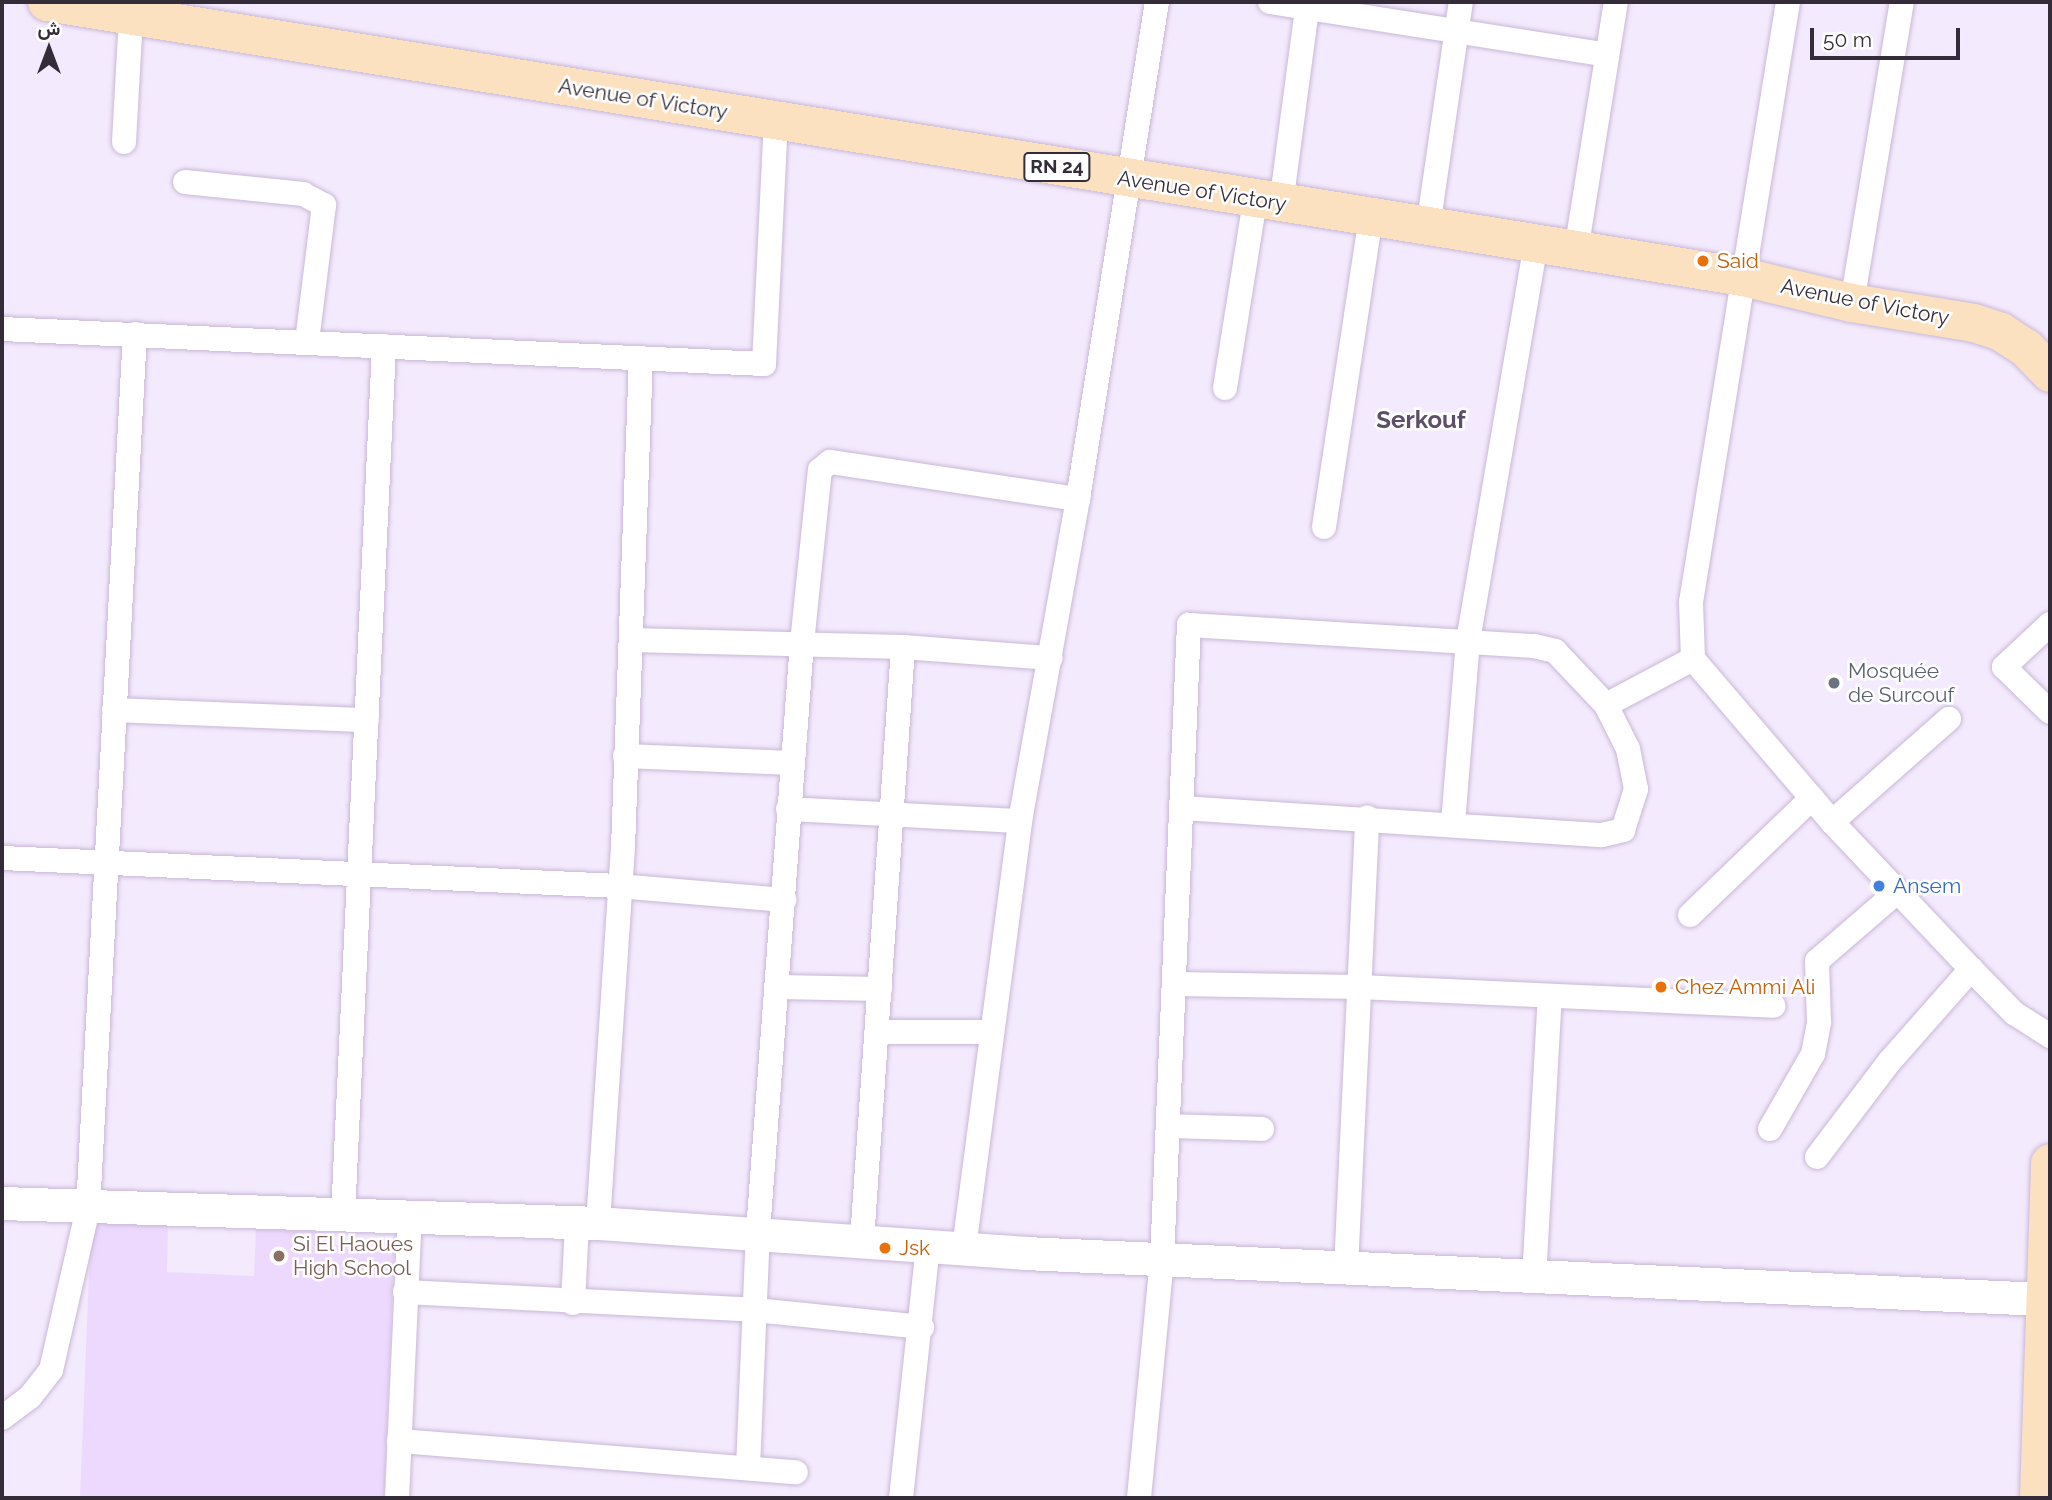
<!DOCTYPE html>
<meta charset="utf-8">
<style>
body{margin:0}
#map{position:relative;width:2052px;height:1500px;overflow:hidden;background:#f4eafd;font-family:Raleway,Vazirmatn,sans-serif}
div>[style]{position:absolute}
.built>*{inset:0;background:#edd9fe}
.roads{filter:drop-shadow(0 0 2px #c9b8d6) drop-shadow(0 0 2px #c9b8d6)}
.street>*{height:24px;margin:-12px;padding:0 12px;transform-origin:12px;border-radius:12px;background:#fff}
.secondary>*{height:33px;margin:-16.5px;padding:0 16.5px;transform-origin:16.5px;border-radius:16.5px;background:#fff}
.primary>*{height:38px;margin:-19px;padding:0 19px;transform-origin:19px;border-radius:19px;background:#fbe1c0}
.dots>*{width:19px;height:19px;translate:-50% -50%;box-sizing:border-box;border:4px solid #fff;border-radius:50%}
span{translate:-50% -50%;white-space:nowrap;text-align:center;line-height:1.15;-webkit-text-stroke:5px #fff;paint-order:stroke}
.shield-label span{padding:2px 5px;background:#fff;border:2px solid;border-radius:5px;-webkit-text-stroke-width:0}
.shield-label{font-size:19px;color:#342d39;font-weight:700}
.street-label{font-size:21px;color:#342d39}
.food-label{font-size:21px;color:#c56008}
.left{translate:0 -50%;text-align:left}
.worship-label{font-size:21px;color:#5b616d}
.shop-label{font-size:21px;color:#366cbe}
.education-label{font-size:21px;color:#785e54}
.quarter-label{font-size:24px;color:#5e4f69;font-weight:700}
.frame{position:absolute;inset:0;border:4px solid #342d39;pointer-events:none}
.north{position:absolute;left:14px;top:14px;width:70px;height:70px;-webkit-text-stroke:5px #fff;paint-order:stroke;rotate:0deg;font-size:19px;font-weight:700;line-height:28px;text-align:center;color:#342d39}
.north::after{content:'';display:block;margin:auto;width:24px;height:32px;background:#342d39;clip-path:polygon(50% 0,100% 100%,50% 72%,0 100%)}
.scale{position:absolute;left:1810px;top:28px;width:150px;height:32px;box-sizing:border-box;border:4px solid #342d39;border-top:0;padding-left:9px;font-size:21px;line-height:24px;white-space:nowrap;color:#342d39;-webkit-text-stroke:5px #fff;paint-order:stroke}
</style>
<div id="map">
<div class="built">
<i style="clip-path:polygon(91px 1222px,168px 1225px,167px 1272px,254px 1276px,256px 1229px,331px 1232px,331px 1245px,394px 1248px,384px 1498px,80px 1498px)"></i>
</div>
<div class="roads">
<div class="street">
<i style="left:1270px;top:2px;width:341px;rotate:8.9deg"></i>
<i style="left:1788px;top:2px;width:608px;rotate:99.18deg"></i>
<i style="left:1691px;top:602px;width:57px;rotate:88deg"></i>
<i style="left:1693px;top:659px;width:214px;rotate:49.5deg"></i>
<i style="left:1832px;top:822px;width:202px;rotate:46.6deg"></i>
<i style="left:1971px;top:969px;width:62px;rotate:45.7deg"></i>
<i style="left:2014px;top:1013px;width:43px;rotate:32.6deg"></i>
<i style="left:124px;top:142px;width:127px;rotate:-86.8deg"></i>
<i style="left:185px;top:182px;width:119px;rotate:5.8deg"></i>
<i style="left:303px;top:194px;width:24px;rotate:28deg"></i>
<i style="left:324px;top:205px;width:138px;rotate:97.1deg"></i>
<i style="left:1281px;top:204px;width:204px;rotate:-82.4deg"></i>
<i style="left:1428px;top:227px;width:227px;rotate:-81.7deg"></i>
<i style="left:1576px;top:251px;width:252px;rotate:-80.9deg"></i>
<i style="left:1852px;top:303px;width:305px;rotate:-80.6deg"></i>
<i style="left:2px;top:329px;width:763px;rotate:2.63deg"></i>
<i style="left:764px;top:364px;width:244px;rotate:-87.2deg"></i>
<i style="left:1225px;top:388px;width:189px;rotate:-80.9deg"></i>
<i style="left:1324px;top:527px;width:314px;rotate:-81.4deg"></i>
<i style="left:2050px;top:624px;width:63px;rotate:136.9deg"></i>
<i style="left:2004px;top:667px;width:64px;rotate:44.4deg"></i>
<i style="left:632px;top:640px;width:271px;rotate:1.5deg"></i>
<i style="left:903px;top:647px;width:148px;rotate:4.3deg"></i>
<i style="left:114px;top:710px;width:253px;rotate:2.3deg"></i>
<i style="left:625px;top:756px;width:167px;rotate:2.4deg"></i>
<i style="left:1182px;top:808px;width:421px;rotate:3.7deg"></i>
<i style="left:1602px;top:835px;width:22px;rotate:-13deg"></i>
<i style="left:1623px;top:830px;width:43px;rotate:-72.4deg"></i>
<i style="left:1636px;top:789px;width:41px;rotate:-101.3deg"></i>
<i style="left:1628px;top:749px;width:49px;rotate:-116.6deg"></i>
<i style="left:788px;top:809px;width:232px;rotate:3deg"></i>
<i style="left:1832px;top:822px;width:156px;rotate:-41.4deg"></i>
<i style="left:1453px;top:823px;width:183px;rotate:-85.3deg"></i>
<i style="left:1468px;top:641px;width:402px;rotate:-80.3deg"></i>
<i style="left:2px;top:858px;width:617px;rotate:2.6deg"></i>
<i style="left:618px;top:886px;width:167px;rotate:4.8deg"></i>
<i style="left:1690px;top:915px;width:169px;rotate:-43.8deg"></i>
<i style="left:1175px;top:984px;width:184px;rotate:0.9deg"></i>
<i style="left:1359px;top:987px;width:415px;rotate:2.6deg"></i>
<i style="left:779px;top:987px;width:101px;rotate:1.1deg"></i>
<i style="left:878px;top:1032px;width:111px"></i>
<i style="left:1168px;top:1126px;width:94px;rotate:1.8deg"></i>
<i style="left:1770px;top:1129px;width:86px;rotate:-60.2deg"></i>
<i style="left:1813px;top:1054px;width:33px;rotate:-79deg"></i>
<i style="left:1819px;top:1022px;width:61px;rotate:-91.9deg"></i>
<i style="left:1817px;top:961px;width:106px;rotate:-40.8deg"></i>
<i style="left:1817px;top:1157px;width:121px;rotate:-52.8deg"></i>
<i style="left:1890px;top:1061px;width:123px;rotate:-48.6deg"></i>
<i style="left:343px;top:1216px;width:871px;rotate:-87.3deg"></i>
<i style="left:598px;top:1223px;width:376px;rotate:-86.2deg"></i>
<i style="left:623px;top:848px;width:490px;rotate:-87.9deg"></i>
<i style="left:862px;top:1240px;width:594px;rotate:-86.04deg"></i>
<i style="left:964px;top:1248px;width:431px;rotate:-82.5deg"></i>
<i style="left:1020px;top:821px;width:327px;rotate:-79.8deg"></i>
<i style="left:1078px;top:499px;width:503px;rotate:-80.97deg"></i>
<i style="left:1346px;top:1269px;width:452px;rotate:-87.3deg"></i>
<i style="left:1534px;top:1279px;width:283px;rotate:-86.8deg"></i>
<i style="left:405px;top:1292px;width:350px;rotate:2.9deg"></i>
<i style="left:755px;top:1310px;width:168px;rotate:5.8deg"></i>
<i style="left:573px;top:1303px;width:79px;rotate:-87.1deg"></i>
<i style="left:2px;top:1418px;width:35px;rotate:-37deg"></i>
<i style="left:30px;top:1397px;width:34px;rotate:-52deg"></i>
<i style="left:51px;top:1370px;width:165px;rotate:-77.1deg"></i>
<i style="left:88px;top:1209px;width:876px;rotate:-86.93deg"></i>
<i style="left:399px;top:1441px;width:398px;rotate:4.5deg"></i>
<i style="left:748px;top:1468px;width:236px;rotate:-87.6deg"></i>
<i style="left:758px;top:1232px;width:591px;rotate:-85.73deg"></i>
<i style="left:802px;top:643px;width:174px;rotate:-84.1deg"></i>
<i style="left:820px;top:470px;width:13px;rotate:-39deg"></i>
<i style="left:830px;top:462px;width:251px;rotate:8.5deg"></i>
<i style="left:397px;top:1498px;width:281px;rotate:-87.4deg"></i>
<i style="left:901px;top:1498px;width:253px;rotate:-83.9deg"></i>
<i style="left:1139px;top:1498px;width:239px;rotate:-84.5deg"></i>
<i style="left:1162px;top:1260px;width:636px;rotate:-87.57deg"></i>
<i style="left:1189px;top:625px;width:346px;rotate:3.5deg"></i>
<i style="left:1534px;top:646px;width:22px;rotate:13deg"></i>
<i style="left:1555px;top:651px;width:74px;rotate:46.6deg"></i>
<i style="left:1606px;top:705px;width:98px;rotate:-27.9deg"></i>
</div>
<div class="secondary">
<i style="left:2px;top:1203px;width:596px;rotate:1.92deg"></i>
<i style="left:598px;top:1223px;width:428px;rotate:4deg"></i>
<i style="left:1025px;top:1253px;width:1019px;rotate:2.59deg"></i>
</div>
<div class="primary">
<i style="left:47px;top:2px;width:1718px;rotate:9.21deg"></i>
<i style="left:1743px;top:277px;width:112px;rotate:13.4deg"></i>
<i style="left:1852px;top:303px;width:124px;rotate:9.3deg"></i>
<i style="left:1974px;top:323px;width:28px;rotate:18deg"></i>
<i style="left:2001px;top:332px;width:31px;rotate:33deg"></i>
<i style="left:2027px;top:349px;width:33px;rotate:46deg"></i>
<i style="left:2039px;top:1498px;width:335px;rotate:-88.1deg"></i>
</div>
</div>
<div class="dots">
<i style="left:1703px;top:261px;background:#e8710a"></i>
<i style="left:1834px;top:683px;background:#6b7280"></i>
<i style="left:1879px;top:886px;background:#3f7fe0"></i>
<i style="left:1661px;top:987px;background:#e8710a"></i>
<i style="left:885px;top:1248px;background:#e8710a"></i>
<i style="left:279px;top:1256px;background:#8d6e63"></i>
</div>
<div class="shield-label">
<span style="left:1057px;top:167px">RN 24</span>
</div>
<div class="street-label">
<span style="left:643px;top:99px;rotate:9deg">Avenue of Victory</span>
<span style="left:1202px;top:191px;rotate:9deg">Avenue of Victory</span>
<span style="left:1865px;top:302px;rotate:11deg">Avenue of Victory</span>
</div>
<div class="food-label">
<span class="left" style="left:1717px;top:261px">Said</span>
<span class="left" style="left:1675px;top:987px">Chez Ammi Ali</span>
<span class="left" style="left:899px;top:1248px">Jsk</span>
</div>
<div class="worship-label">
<span class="left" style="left:1848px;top:683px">Mosquée<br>de Surcouf</span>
</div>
<div class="shop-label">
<span class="left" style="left:1893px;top:886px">Ansem</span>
</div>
<div class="education-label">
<span class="left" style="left:293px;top:1256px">Si El Haoues<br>High School</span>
</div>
<div class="quarter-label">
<span style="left:1421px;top:420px">Serkouf</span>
</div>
<div class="frame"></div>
<div class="north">ش</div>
<div class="scale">50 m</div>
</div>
